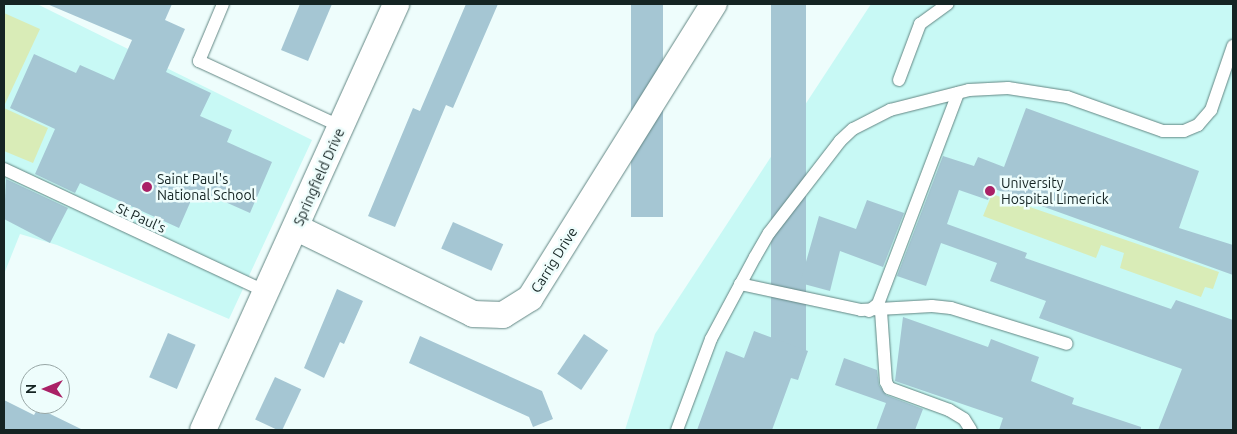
<!DOCTYPE html>
<style>
body{margin:0}
#map{position:relative;width:1237px;height:434px;overflow:hidden;background:#eefdfc;font-family:Ubuntu,sans-serif}
div>[style]{position:absolute}
.built>*{inset:0;background:#c8f9f5}
.green>*{inset:0;background:#d9ecb7}
.building>*{inset:0;background:#a5c6d3;transform-origin:0 0}
.roads{filter:drop-shadow(0 0 1px #628683) drop-shadow(0 0 1px #628683)}
.lane>*{height:12px;margin:-6px;padding:0 6px;transform-origin:6px;border-radius:6px;background:#fff}
.street>*{height:26px;margin:-13px;padding:0 13px;transform-origin:13px;border-radius:13px;background:#fff}
.dots>*{width:14px;height:14px;translate:-50% -50%;box-sizing:border-box;border:2px solid #eefdfc;border-radius:50%}
span{translate:-50% -50%;white-space:nowrap;text-align:center;line-height:1.15;-webkit-text-stroke:5px #eefdfc;paint-order:stroke}
.street-label{font-size:14px;color:#152423}
.poi-label{font-size:14px;color:#152423}
.left{translate:0 -50%;text-align:left}
.frame{position:absolute;inset:0;border:5px solid #152423;pointer-events:none}
.north{position:absolute;left:20px;top:364px;width:50px;height:50px;box-sizing:border-box;background:#eefdfc;border:1px solid #97a6a5;border-radius:50%;rotate:270deg;font-size:14px;font-weight:700;line-height:20px;text-align:center;color:#152423}
.north::after{content:'';display:block;margin:auto;width:18px;height:22px;background:#aa2166;clip-path:polygon(50% 0,100% 100%,50% 72%,0 100%)}
</style>
<div id="map">
<div class="built">
<i style="clip-path:polygon(4px 4px,37px 4px,312px 140px,229px 319px,57px 245px,20px 234px,4px 274px)"></i>
<i style="clip-path:polygon(871px 4px,1233px 4px,1233px 430px,625px 430px,655px 334px)"></i>
</div>
<div class="green">
<i style="clip-path:polygon(4px 13px,40px 29px,5px 104px,4px 104px)"></i>
<i style="clip-path:polygon(4px 108px,48px 128px,33px 163px,4px 151px)"></i>
<i style="clip-path:polygon(992px 194px,1219px 272px,1213px 289px,1205px 287px,1201px 297px,1120px 268px,1124px 253px,1101px 245px,1096px 258px,983px 216px)"></i>
</div>
<div class="building">
<i style="clip-path:polygon(47px 4px,172px 4px,165px 20px,185px 29px,166px 72px,211px 93px,200px 116px,232px 130px,227px 142px,272px 162px,250px 213px,196px 189px,179px 228px,80px 183px,75px 193px,35px 174px,55px 129px,10px 108px,34px 54px,76px 73px,80px 65px,114px 80px,132px 40px)"></i>
<i style="clip-path:polygon(300px 4px,332px 4px,308px 61px,281px 50px)"></i>
<i style="clip-path:polygon(466px 4px,498px 4px,453px 108px,446px 105px,395px 227px,368px 216px,413px 108px,420px 111px)"></i>
<i style="left:631px;top:4px;width:32px;height:213px"></i>
<i style="left:771px;top:4px;width:35px;height:352px"></i>
<i style="clip-path:polygon(1026px 108px,1199px 171px,1179px 228px,1233px 245px,1233px 275px,992px 188px,988px 200px,959px 190px,947px 224px,1027px 253px,1025px 258px,1171px 309px,1176px 300px,1233px 320px,1233px 430px,1158px 430px,1182px 369px,1039px 318px,1046px 301px,990px 281px,997px 263px,941px 243px,926px 286px,897px 276px,943px 156px,974px 166px,978px 157px,1004px 167px)"></i>
<i style="clip-path:polygon(6px 179px,68px 208px,50px 243px,4px 219px)"></i>
<i style="clip-path:polygon(867px 200px,904px 213px,883px 267px,840px 251px,830px 291px,800px 283px,819px 216px,856px 229px)"></i>
<i style="left:453px;top:222px;width:55px;height:29px;rotate:24deg"></i>
<i style="clip-path:polygon(337px 289px,363px 301px,344px 344px,340px 342px,324px 378px,304px 368px)"></i>
<i style="clip-path:polygon(903px 317px,988px 347px,991px 339px,1039px 357px,1031px 381px,1074px 398px,1072px 404px,1141px 427px,1141px 430px,999px 430px,1003px 418px,895px 381px)"></i>
<i style="clip-path:polygon(754px 331px,808px 351px,798px 380px,791px 378px,772px 430px,697px 430px,726px 351px,744px 358px)"></i>
<i style="left:168px;top:333px;width:30px;height:48px;rotate:23deg"></i>
<i style="left:584px;top:334px;width:29px;height:48px;rotate:34deg"></i>
<i style="clip-path:polygon(420px 336px,542px 391px,553px 419px,533px 427px,529px 417px,409px 363px)"></i>
<i style="clip-path:polygon(844px 358px,877px 370px,879px 385px,886px 395px,923px 409px,915px 430px,876px 430px,886px 403px,835px 385px)"></i>
<i style="left:275px;top:377px;width:29px;height:47px;rotate:25deg"></i>
<i style="clip-path:polygon(4px 400px,34px 415px,38px 408px,83px 430px,4px 430px)"></i>
</div>
<div class="roads">
<div class="lane">
<i style="left:223px;top:4px;width:62px;rotate:112.8deg"></i>
<i style="left:199px;top:61px;width:157px;rotate:24.8deg"></i>
<i style="left:899px;top:80px;width:60px;rotate:-69.4deg"></i>
<i style="left:920px;top:24px;width:34px;rotate:-36deg"></i>
<i style="left:4px;top:169px;width:289px;rotate:25.1deg"></i>
<i style="left:740px;top:284px;width:124px;rotate:12.1deg"></i>
<i style="left:861px;top:310px;width:71px;rotate:-3.2deg"></i>
<i style="left:932px;top:306px;width:19px;rotate:6deg"></i>
<i style="left:951px;top:308px;width:121px;rotate:17.2deg"></i>
<i style="left:869px;top:311px;width:11px;rotate:-38deg"></i>
<i style="left:878px;top:304px;width:226px;rotate:-69.2deg"></i>
<i style="left:881px;top:311px;width:71px;rotate:86deg"></i>
<i style="left:886px;top:382px;width:7px;rotate:63deg"></i>
<i style="left:889px;top:388px;width:64px;rotate:20.1deg"></i>
<i style="left:949px;top:410px;width:17px;rotate:31deg"></i>
<i style="left:964px;top:419px;width:13px;rotate:58deg"></i>
<i style="left:677px;top:430px;width:97px;rotate:-69.5deg"></i>
<i style="left:711px;top:339px;width:93px;rotate:-61.8deg"></i>
<i style="left:755px;top:257px;width:28px;rotate:-60deg"></i>
<i style="left:769px;top:233px;width:116px;rotate:-52.3deg"></i>
<i style="left:840px;top:141px;width:18px;rotate:-43deg"></i>
<i style="left:853px;top:129px;width:42px;rotate:-27.2deg"></i>
<i style="left:890px;top:110px;width:81px;rotate:-14.2deg"></i>
<i style="left:969px;top:90px;width:39px;rotate:-3deg"></i>
<i style="left:1008px;top:88px;width:60px;rotate:8.7deg"></i>
<i style="left:1067px;top:97px;width:102px;rotate:19.5deg"></i>
<i style="left:1163px;top:131px;width:21px"></i>
<i style="left:1184px;top:131px;width:15px;rotate:-23deg"></i>
<i style="left:1198px;top:125px;width:20px;rotate:-49deg"></i>
<i style="left:1211px;top:110px;width:68px;rotate:-71deg"></i>
</div>
<div class="street">
<i style="left:297px;top:228px;width:196px;rotate:26deg"></i>
<i style="left:473px;top:314px;width:30px;rotate:2deg"></i>
<i style="left:503px;top:315px;width:32px;rotate:-32deg"></i>
<i style="left:530px;top:298px;width:347px;rotate:-58deg"></i>
<i style="left:203px;top:430px;width:468px;rotate:-65.6deg"></i>
</div>
</div>
<div class="dots">
<i style="left:147px;top:187px;background:#aa2166"></i>
<i style="left:990px;top:191px;background:#aa2166"></i>
</div>
<div class="street-label">
<span style="left:319px;top:177px;rotate:-66deg">Springfield Drive</span>
<span style="left:141px;top:218px;rotate:24deg">St Paul's</span>
<span style="left:554px;top:260px;rotate:-58deg">Carrig Drive</span>
</div>
<div class="poi-label">
<span class="left" style="left:157px;top:187px">Saint Paul's<br>National School</span>
<span class="left" style="left:1001px;top:191px">University<br>Hospital Limerick</span>
</div>
<div class="frame"></div>
<div class="north">N</div>
</div>
